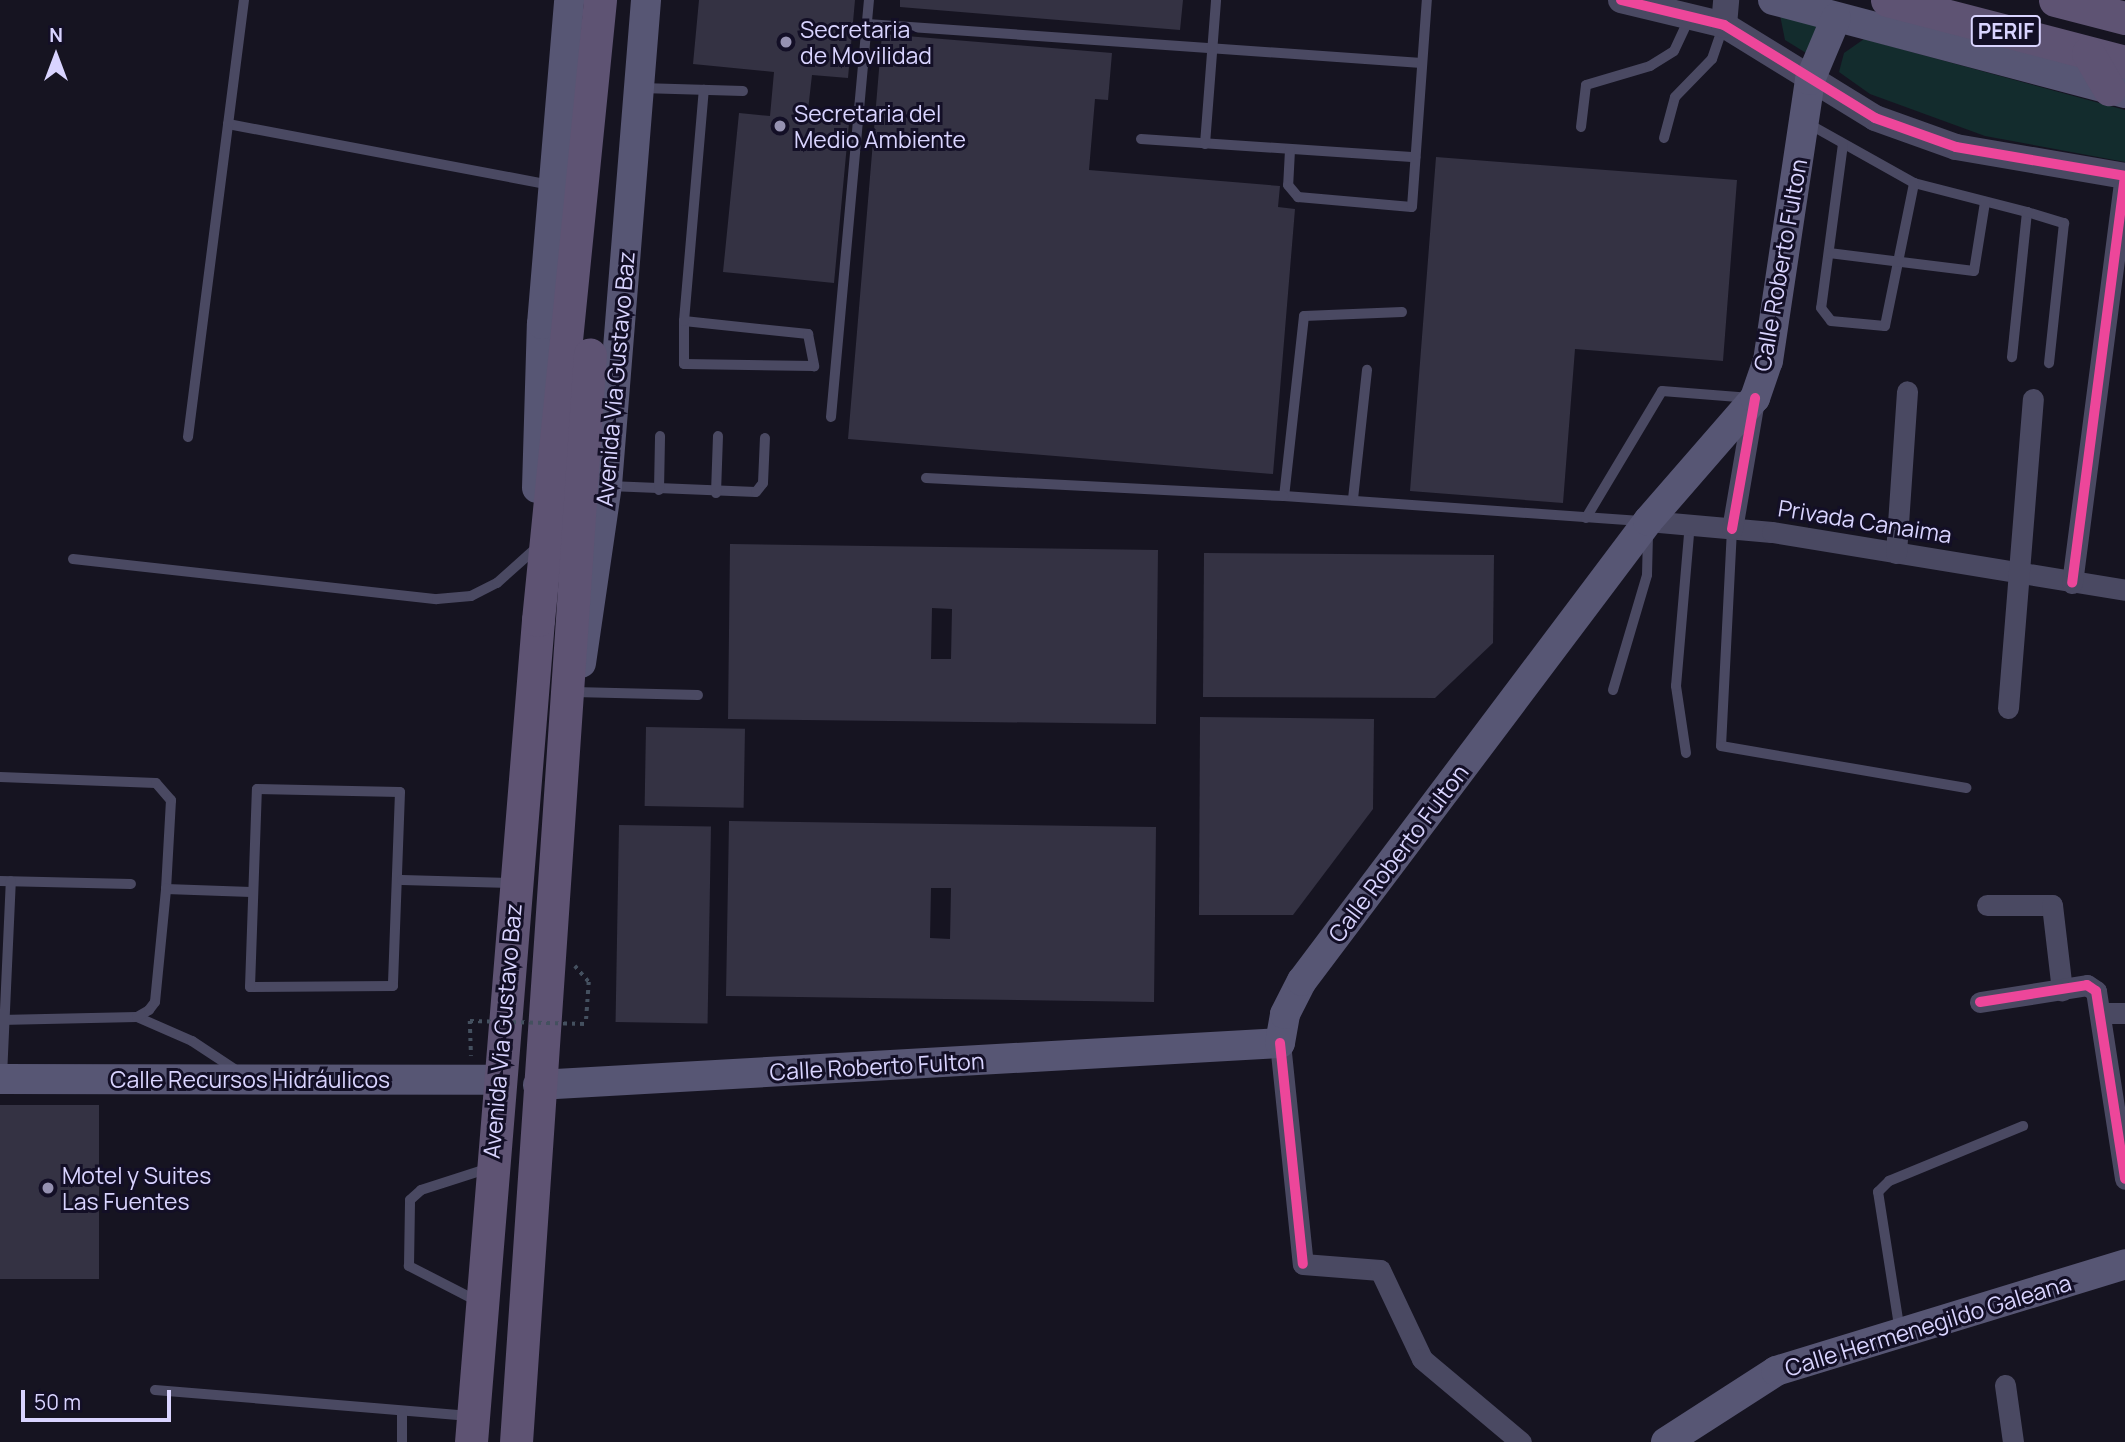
<!DOCTYPE html>
<meta charset="utf-8">
<style>
body{margin:0}
#map{position:relative;width:2125px;height:1442px;overflow:hidden;background:#161421;font-family:Manrope,sans-serif}
div>[style]{position:absolute}
.green>*{inset:0;background:#132c2d}
.building>*{inset:0;background:#343243;transform-origin:0 0}
.path>*{height:3.5px;margin-top:-1.75px;transform-origin:0;background:repeating-linear-gradient(90deg,#44505f 0 3.5px,transparent 0 8.5px)}
.service>*{height:10px;margin:-5px;padding:0 5px;transform-origin:5px;border-radius:5px;background:#4a4962}
.minor>*{height:21px;margin:-10.5px;padding:0 10.5px;transform-origin:10.5px;border-radius:10.5px;background:#4a4962}
.tertiary>*{height:26px;margin:-13px;padding:0 13px;transform-origin:13px;border-radius:13px;background:#4a4962}
.secondary>*{height:30px;margin:-15px;padding:0 15px;transform-origin:15px;border-radius:15px;background:#575674}
.primary>*{height:33px;margin:-16.5px;padding:0 16.5px;transform-origin:16.5px;border-radius:16.5px;background:#5e5373}
.path-bridge>*{height:3.5px;margin-top:-1.75px;transform-origin:0;background:repeating-linear-gradient(90deg,#44505f 0 3.5px,transparent 0 8.5px)}
.cycleway>*{height:10px;margin:-5px;padding:0 5px;transform-origin:5px;border-radius:5px;background:#ed469a}
.dots>*{width:19px;height:19px;translate:-50% -50%;box-sizing:border-box;border:4px solid #130f26;border-radius:50%}
span{translate:-50% -50%;white-space:nowrap;text-align:center;line-height:1.15;-webkit-text-stroke:6px #130f26;paint-order:stroke}
.shield-label span{padding:2px 5px;background:#130f26;border:2px solid;border-radius:5px;-webkit-text-stroke-width:0}
.shield-label{font-size:21px;color:#d9d4ff;font-weight:700}
.poi-label{font-size:23px;color:#d9d4ff}
.left{translate:0 -50%;text-align:left}
.street-label{font-size:23px;color:#d9d4ff}
.north{position:absolute;left:21px;top:21px;width:70px;height:70px;-webkit-text-stroke:5px #130f26;paint-order:stroke;rotate:0deg;font-size:19px;font-weight:700;line-height:28px;text-align:center;color:#d9d4ff}
.north::after{content:'';display:block;margin:auto;width:24px;height:32px;background:#d9d4ff;clip-path:polygon(50% 0,100% 100%,50% 72%,0 100%)}
.scale{position:absolute;left:21px;top:1390px;width:150px;height:32px;box-sizing:border-box;border:4px solid #d9d4ff;border-top:0;padding-left:9px;font-size:21px;line-height:24px;white-space:nowrap;color:#d9d4ff;-webkit-text-stroke:5px #130f26;paint-order:stroke}
</style>
<div id="map">
<div class="green">
<i style="clip-path:polygon(1780px 15px,1828px 29px,1811px 56px,1785px 40px)"></i>
<i style="clip-path:polygon(1864px 39px,2125px 110px,2125px 162px,1985px 136px,1870px 94px,1839px 72px,1844px 53px)"></i>
</div>
<div class="building">
<i style="clip-path:polygon(699px 0,855px 0,848px 78px,812px 75px,807px 119px,849px 123px,834px 283px,723px 272px,739px 113px,770px 116px,774px 72px,693px 64px)"></i>
<i style="clip-path:polygon(900px 0,1183px 0,1180px 30px,900px 7px)"></i>
<i style="clip-path:polygon(882px 34px,1112px 53px,1108px 100px,1095px 99px,1089px 170px,1280px 186px,1278px 207px,1295px 209px,1273px 474px,848px 439px)"></i>
<i style="clip-path:polygon(1436px 157px,1737px 180px,1723px 361px,1575px 349px,1563px 503px,1410px 491px)"></i>
<i style="clip-path:polygon(evenodd,730px 544px,1158px 550px,1156px 724px,728px 719px,730px 544px,932px 608px,952px 609px,951px 659px,931px 659px,932px 608px)"></i>
<i style="clip-path:polygon(1204px 553px,1494px 555px,1493px 643px,1435px 698px,1203px 697px)"></i>
<i style="clip-path:polygon(1200px 717px,1374px 719px,1373px 809px,1293px 915px,1199px 915px)"></i>
<i style="left:646px;top:727px;width:99px;height:79px;rotate:1deg"></i>
<i style="clip-path:polygon(evenodd,729px 821px,1156px 827px,1154px 1002px,726px 996px,729px 821px,931px 888px,951px 888px,950px 939px,930px 938px,931px 888px)"></i>
<i style="left:619px;top:825px;width:92px;height:197px;rotate:1deg"></i>
<i style="left:0;top:1105px;width:99px;height:174px"></i>
</div>
<div class="path">
<i style="left:575px;top:966px;width:21px;rotate:49deg"></i>
<i style="left:589px;top:982px;width:42px;rotate:94.1deg"></i>
<i style="left:470px;top:1021px;width:35px;rotate:88deg"></i>
</div>
<div class="service">
<i style="left:867px;top:24px;width:556px;rotate:4.02deg"></i>
<i style="left:641px;top:88px;width:102px;rotate:1.7deg"></i>
<i style="left:1807px;top:123px;width:123px;rotate:29.3deg"></i>
<i style="left:1914px;top:183px;width:117px;rotate:14.4deg"></i>
<i style="left:2027px;top:212px;width:146px;rotate:95.9deg"></i>
<i style="left:228px;top:124px;width:329px;rotate:10.7deg"></i>
<i style="left:1581px;top:127px;width:42px;rotate:-83.2deg"></i>
<i style="left:1586px;top:85px;width:67px;rotate:-16.5deg"></i>
<i style="left:1650px;top:66px;width:28px;rotate:-32deg"></i>
<i style="left:1674px;top:51px;width:38px;rotate:-65deg"></i>
<i style="left:1664px;top:138px;width:42px;rotate:-75deg"></i>
<i style="left:1675px;top:97px;width:53px;rotate:-45.8deg"></i>
<i style="left:1712px;top:59px;width:36px;rotate:-71deg"></i>
<i style="left:1141px;top:139px;width:275px;rotate:3.8deg"></i>
<i style="left:1205px;top:144px;width:144px;rotate:-85.6deg"></i>
<i style="left:1843px;top:144px;width:165px;rotate:97.6deg"></i>
<i style="left:1821px;top:308px;width:16px;rotate:52deg"></i>
<i style="left:1831px;top:321px;width:54px;rotate:5.3deg"></i>
<i style="left:1885px;top:326px;width:146px;rotate:-78.5deg"></i>
<i style="left:1290px;top:150px;width:35px;rotate:93deg"></i>
<i style="left:1288px;top:185px;width:16px;rotate:50deg"></i>
<i style="left:1298px;top:197px;width:114px;rotate:5deg"></i>
<i style="left:1412px;top:207px;width:208px;rotate:-85.9deg"></i>
<i style="left:2027px;top:212px;width:39px;rotate:17deg"></i>
<i style="left:2064px;top:223px;width:141px;rotate:96.1deg"></i>
<i style="left:1829px;top:253px;width:146px;rotate:7.1deg"></i>
<i style="left:1974px;top:271px;width:70px;rotate:-80.9deg"></i>
<i style="left:1402px;top:312px;width:98px;rotate:177.7deg"></i>
<i style="left:1304px;top:316px;width:181px;rotate:96.3deg"></i>
<i style="left:1284px;top:496px;width:361px;rotate:4deg"></i>
<i style="left:684px;top:321px;width:125px;rotate:6deg"></i>
<i style="left:808px;top:334px;width:33px;rotate:79deg"></i>
<i style="left:814px;top:366px;width:130px;rotate:-179.1deg"></i>
<i style="left:684px;top:364px;width:43px;rotate:-90deg"></i>
<i style="left:684px;top:321px;width:232px;rotate:-85.1deg"></i>
<i style="left:831px;top:417px;width:419px;rotate:-84.8deg"></i>
<i style="left:188px;top:437px;width:441px;rotate:-82.7deg"></i>
<i style="left:926px;top:478px;width:358px;rotate:2.9deg"></i>
<i style="left:609px;top:486px;width:147px;rotate:2.3deg"></i>
<i style="left:756px;top:492px;width:11px;rotate:-52deg"></i>
<i style="left:763px;top:483px;width:45px;rotate:-87.5deg"></i>
<i style="left:659px;top:490px;width:54px;rotate:-88.9deg"></i>
<i style="left:716px;top:493px;width:57px;rotate:-88deg"></i>
<i style="left:1353px;top:499px;width:130px;rotate:-83.8deg"></i>
<i style="left:1586px;top:518px;width:148px;rotate:-59.1deg"></i>
<i style="left:1662px;top:391px;width:89px;rotate:4.5deg"></i>
<i style="left:1732px;top:529px;width:217px;rotate:92.9deg"></i>
<i style="left:1721px;top:746px;width:249px;rotate:9.7deg"></i>
<i style="left:73px;top:559px;width:366px;rotate:6.3deg"></i>
<i style="left:437px;top:599px;width:34px;rotate:-5deg"></i>
<i style="left:471px;top:596px;width:29px;rotate:-27deg"></i>
<i style="left:497px;top:583px;width:51px;rotate:-41.8deg"></i>
<i style="left:1613px;top:690px;width:120px;rotate:-73.5deg"></i>
<i style="left:1647px;top:575px;width:41px;rotate:-88.6deg"></i>
<i style="left:574px;top:692px;width:124px;rotate:1.4deg"></i>
<i style="left:1686px;top:753px;width:68px;rotate:-98.5deg"></i>
<i style="left:1676px;top:686px;width:163px;rotate:-85.1deg"></i>
<i style="left:0;top:777px;width:156px;rotate:2.2deg"></i>
<i style="left:156px;top:783px;width:23px;rotate:49deg"></i>
<i style="left:171px;top:800px;width:89px;rotate:93.2deg"></i>
<i style="left:166px;top:889px;width:85px;rotate:2deg"></i>
<i style="left:257px;top:789px;width:143px;rotate:1.2deg"></i>
<i style="left:400px;top:792px;width:194px;rotate:92.1deg"></i>
<i style="left:393px;top:986px;width:143px;rotate:179.6deg"></i>
<i style="left:250px;top:987px;width:198px;rotate:-88deg"></i>
<i style="left:402px;top:880px;width:110px;rotate:1.6deg"></i>
<i style="left:0;top:881px;width:131px;rotate:1.3deg"></i>
<i style="left:137px;top:1017px;width:60px;rotate:23.6deg"></i>
<i style="left:192px;top:1041px;width:56px;rotate:33.4deg"></i>
<i style="left:0;top:1020px;width:137px;rotate:-1.3deg"></i>
<i style="left:137px;top:1017px;width:14px;rotate:-30deg"></i>
<i style="left:149px;top:1010px;width:10px;rotate:-53deg"></i>
<i style="left:155px;top:1002px;width:114px;rotate:-84.4deg"></i>
<i style="left:2px;top:1076px;width:195px;rotate:-87.4deg"></i>
<i style="left:479px;top:1302px;width:79px;rotate:-152.8deg"></i>
<i style="left:409px;top:1266px;width:66px;rotate:-89.1deg"></i>
<i style="left:410px;top:1200px;width:15px;rotate:-42deg"></i>
<i style="left:421px;top:1190px;width:71px;rotate:-17.9deg"></i>
<i style="left:1900px;top:1332px;width:142px;rotate:-98.9deg"></i>
<i style="left:1878px;top:1192px;width:16px;rotate:-45deg"></i>
<i style="left:1889px;top:1181px;width:145px;rotate:-22.3deg"></i>
<i style="left:155px;top:1390px;width:316px;rotate:4.7deg"></i>
<i style="left:402px;top:1442px;width:30px;rotate:-90deg"></i>
</div>
<div class="minor">
<i style="left:1648px;top:521px;width:124px;rotate:5.1deg"></i>
<i style="left:1772px;top:532px;width:358px;rotate:9.3deg"></i>
<i style="left:1732px;top:529px;width:131px;rotate:-80.3deg"></i>
<i style="left:1896px;top:553px;width:162px;rotate:-86.1deg"></i>
<i style="left:2072px;top:583px;width:410px;rotate:-82.6deg"></i>
<i style="left:2008px;top:708px;width:310px;rotate:-85.4deg"></i>
<i style="left:1987px;top:905px;width:65px"></i>
<i style="left:2052px;top:905px;width:86px;rotate:83.3deg"></i>
<i style="left:1980px;top:1002px;width:108px;rotate:-9deg"></i>
<i style="left:2087px;top:985px;width:11px;rotate:34deg"></i>
<i style="left:2096px;top:991px;width:190px;rotate:81.2deg"></i>
<i style="left:2102px;top:1013px;width:23px"></i>
<i style="left:1280px;top:1043px;width:222px;rotate:84.1deg"></i>
<i style="left:1303px;top:1264px;width:77px;rotate:4.5deg"></i>
<i style="left:1380px;top:1270px;width:98px;rotate:64.7deg"></i>
<i style="left:1422px;top:1359px;width:129px;rotate:40deg"></i>
<i style="left:2005px;top:1385px;width:58px;rotate:82deg"></i>
</div>
<div class="tertiary">
<i style="left:1621px;top:0;width:106px;rotate:13.6deg"></i>
<i style="left:1724px;top:25px;width:177px;rotate:31.6deg"></i>
<i style="left:1875px;top:118px;width:86px;rotate:19.7deg"></i>
<i style="left:1956px;top:147px;width:171px;rotate:9.7deg"></i>
<i style="left:1724px;top:25px;width:25px;rotate:-85deg"></i>
</div>
<div class="secondary">
<i style="left:1773px;top:0;width:364px;rotate:14.8deg"></i>
<i style="left:537px;top:488px;width:164px;rotate:-88.3deg"></i>
<i style="left:542px;top:324px;width:325px;rotate:-85.2deg"></i>
<i style="left:581px;top:663px;width:180px;rotate:-81.7deg"></i>
<i style="left:607px;top:485px;width:487px;rotate:-85.4deg"></i>
<i style="left:0;top:1079px;width:499px;rotate:0.1deg"></i>
<i style="left:538px;top:1085px;width:743px;rotate:-3.24deg"></i>
<i style="left:1280px;top:1043px;width:29px;rotate:-80deg"></i>
<i style="left:1285px;top:1014px;width:37px;rotate:-63deg"></i>
<i style="left:1302px;top:981px;width:576px;rotate:-53.05deg"></i>
<i style="left:1648px;top:521px;width:163px;rotate:-49deg"></i>
<i style="left:1755px;top:398px;width:39px;rotate:-71deg"></i>
<i style="left:1768px;top:361px;width:284px;rotate:-81.5deg"></i>
<i style="left:1810px;top:80px;width:67px;rotate:-67.2deg"></i>
<i style="left:1666px;top:1442px;width:131px;rotate:-32.8deg"></i>
<i style="left:1776px;top:1371px;width:365px;rotate:-17deg"></i>
</div>
<div class="primary">
<i style="left:1887px;top:0;width:246px;rotate:14.6deg"></i>
<i style="left:2055px;top:0;width:72px;rotate:14.4deg"></i>
<i style="left:2088px;top:53px;width:42px;rotate:59.7deg"></i>
<i style="left:471px;top:1442px;width:825px;rotate:-85.34deg"></i>
<i style="left:538px;top:620px;width:623px;rotate:-84.29deg"></i>
<i style="left:516px;top:1442px;width:1090px;rotate:-86.11deg"></i>
</div>
<div class="path-bridge">
<i style="left:470px;top:1021px;width:116px;rotate:1.5deg"></i>
</div>
<div class="cycleway">
<i style="left:1621px;top:0;width:106px;rotate:13.6deg"></i>
<i style="left:1724px;top:25px;width:177px;rotate:31.6deg"></i>
<i style="left:1875px;top:118px;width:86px;rotate:19.7deg"></i>
<i style="left:1956px;top:147px;width:171px;rotate:9.7deg"></i>
<i style="left:2125px;top:176px;width:410px;rotate:97.4deg"></i>
<i style="left:1732px;top:529px;width:133px;rotate:-80deg"></i>
<i style="left:1980px;top:1002px;width:108px;rotate:-9deg"></i>
<i style="left:2087px;top:985px;width:11px;rotate:34deg"></i>
<i style="left:2096px;top:991px;width:190px;rotate:81.2deg"></i>
<i style="left:1280px;top:1043px;width:222px;rotate:84.1deg"></i>
</div>
<div class="dots">
<i style="left:786px;top:42px;background:#9591b1"></i>
<i style="left:780px;top:126px;background:#9591b1"></i>
<i style="left:48px;top:1188px;background:#9591b1"></i>
</div>
<div class="shield-label">
<span style="left:2006px;top:31px">PERIF</span>
</div>
<div class="poi-label">
<span class="left" style="left:800px;top:42px">Secretaria<br>de Movilidad</span>
<span class="left" style="left:794px;top:126px">Secretaria del<br>Medio Ambiente</span>
<span class="left" style="left:62px;top:1188px">Motel y Suites<br>Las Fuentes</span>
</div>
<div class="street-label">
<span style="left:1780px;top:265px;rotate:-80deg">Calle Roberto Fulton</span>
<span style="left:615px;top:379px;rotate:-85deg">Avenida Via Gustavo Baz</span>
<span style="left:1865px;top:521px;rotate:9deg">Privada Canaima</span>
<span style="left:1398px;top:853px;rotate:-53deg">Calle Roberto Fulton</span>
<span style="left:502px;top:1031px;rotate:-85deg">Avenida Via Gustavo Baz</span>
<span style="left:877px;top:1066px;rotate:-3deg">Calle Roberto Fulton</span>
<span style="left:250px;top:1079px">Calle Recursos Hidráulicos</span>
<span style="left:1928px;top:1325px;rotate:-17deg">Calle Hermenegildo Galeana</span>
</div>
<div class="north">N</div>
<div class="scale">50 m</div>
</div>
